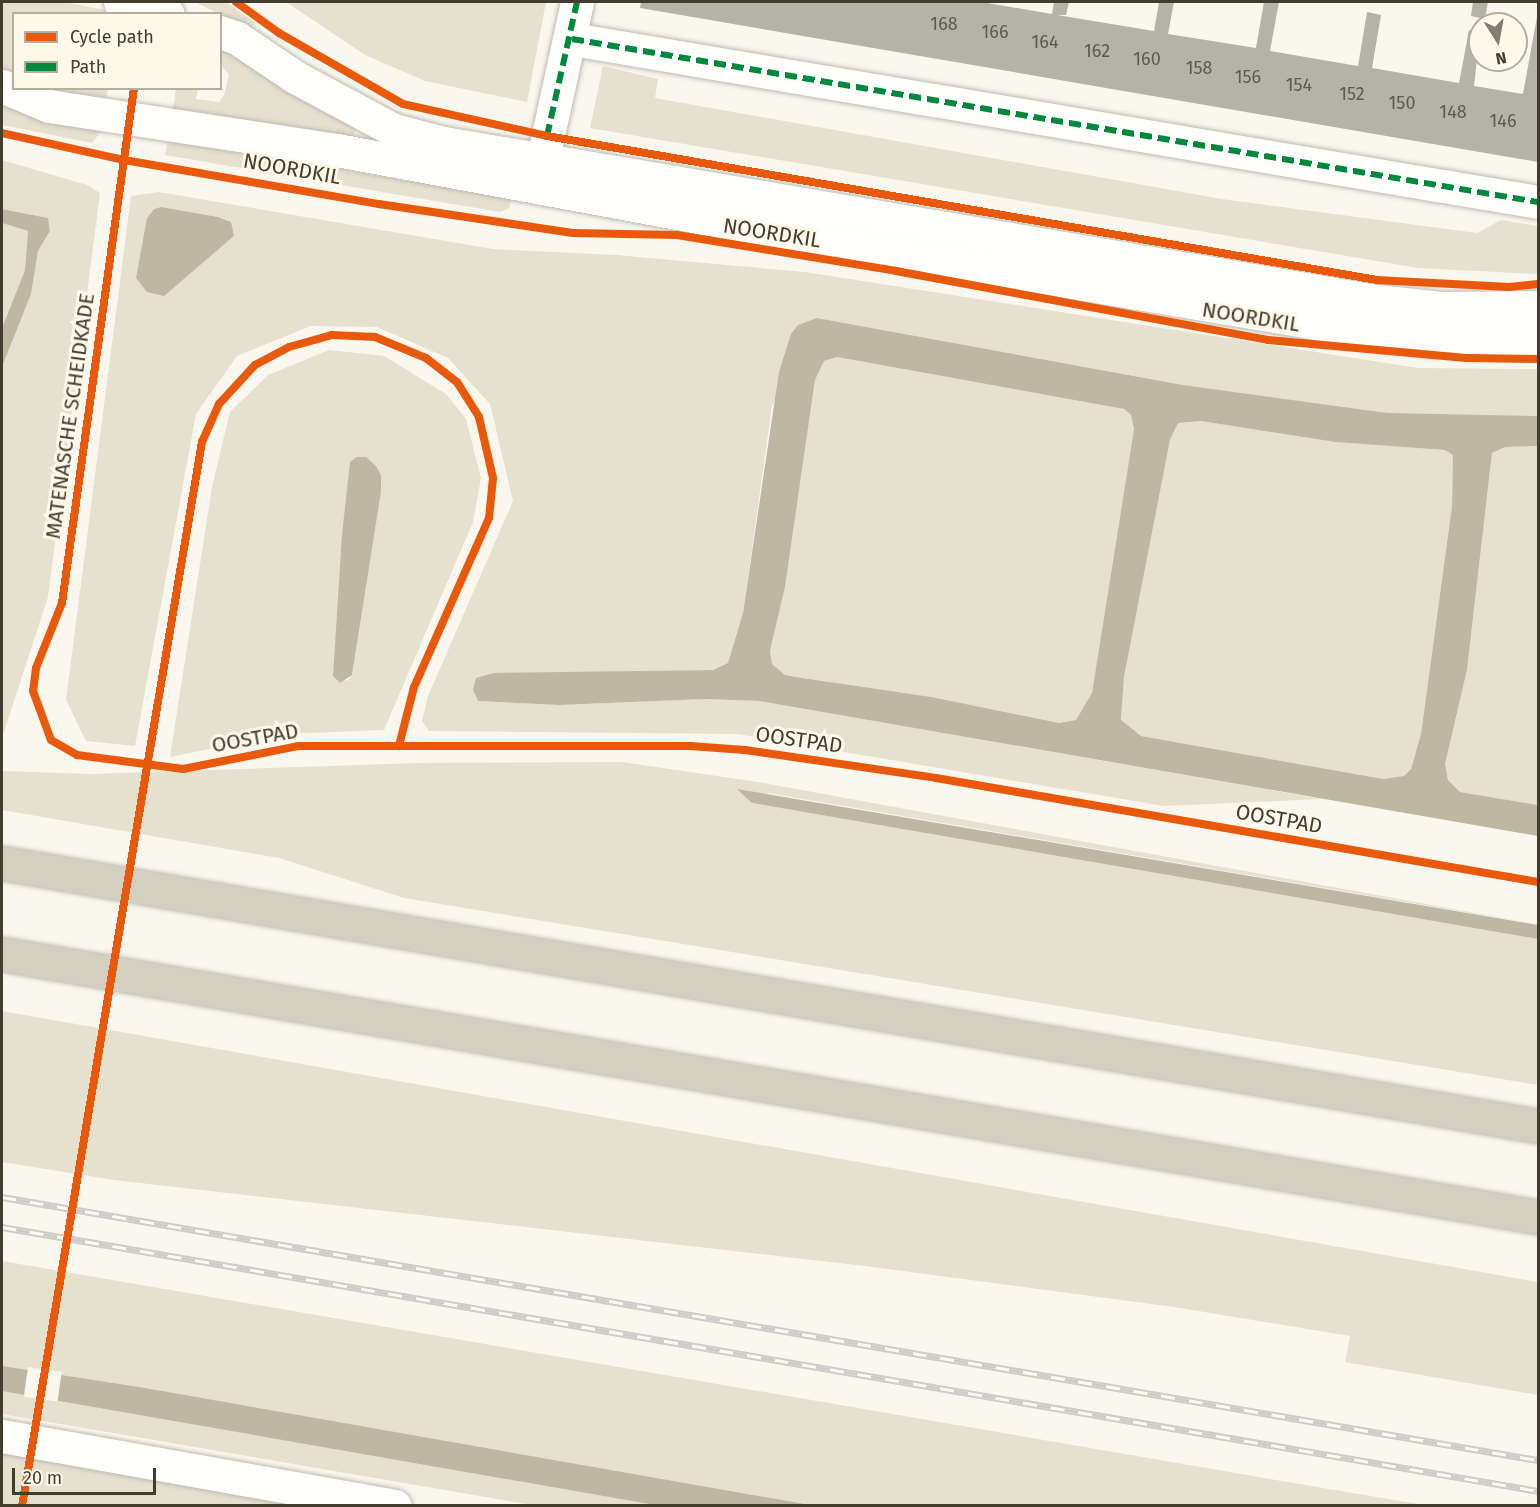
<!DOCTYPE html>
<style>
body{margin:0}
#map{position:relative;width:1540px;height:1507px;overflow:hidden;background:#faf7ef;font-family:"Fira Sans",sans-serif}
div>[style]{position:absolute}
.green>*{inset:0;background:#e6e0cf}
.water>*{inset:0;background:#beb7a1}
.pier>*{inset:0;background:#faf7ef;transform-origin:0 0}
.building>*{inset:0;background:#b5b2a9}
.roads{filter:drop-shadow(0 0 2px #bebab1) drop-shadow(0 0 2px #bebab1)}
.minor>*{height:33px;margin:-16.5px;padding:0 16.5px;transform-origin:16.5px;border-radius:16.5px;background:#fefefd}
.highway>*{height:33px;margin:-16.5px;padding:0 16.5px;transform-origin:16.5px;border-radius:16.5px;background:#d4d0c1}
.rail>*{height:7px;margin-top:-3.5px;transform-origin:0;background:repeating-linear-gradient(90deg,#fef9eb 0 14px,#cdccc9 0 28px);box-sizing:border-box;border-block:2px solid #cdccc9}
.quiet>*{height:6px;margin-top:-3px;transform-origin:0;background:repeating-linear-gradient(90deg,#00873e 0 12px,transparent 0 18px)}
.cycleway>*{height:8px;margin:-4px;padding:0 4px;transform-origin:4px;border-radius:4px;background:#e8590c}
span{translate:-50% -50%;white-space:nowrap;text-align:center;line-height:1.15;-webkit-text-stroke:6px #fef9eb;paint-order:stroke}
.number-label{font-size:18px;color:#5e5a4e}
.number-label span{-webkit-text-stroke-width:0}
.street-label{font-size:21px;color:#413d2f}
.frame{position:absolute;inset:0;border:3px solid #413d2f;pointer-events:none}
.legend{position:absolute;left:12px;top:12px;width:210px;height:78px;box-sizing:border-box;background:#fef9eb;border:2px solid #b2aea0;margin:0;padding:8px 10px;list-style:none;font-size:18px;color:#413d2f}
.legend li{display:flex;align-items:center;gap:12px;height:30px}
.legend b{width:30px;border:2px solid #b2aea0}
.north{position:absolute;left:1468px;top:12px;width:60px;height:60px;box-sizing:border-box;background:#fef9eb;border:2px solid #b2aea0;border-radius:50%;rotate:169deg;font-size:16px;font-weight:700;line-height:24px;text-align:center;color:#413d2f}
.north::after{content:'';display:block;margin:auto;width:21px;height:27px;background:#827e72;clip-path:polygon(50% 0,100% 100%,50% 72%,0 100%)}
.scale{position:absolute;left:12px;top:1468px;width:144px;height:27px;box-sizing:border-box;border:3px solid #413d2f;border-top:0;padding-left:8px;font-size:18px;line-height:21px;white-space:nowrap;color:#413d2f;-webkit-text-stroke:4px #fef9eb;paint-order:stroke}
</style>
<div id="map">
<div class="green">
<i style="clip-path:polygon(2px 2px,64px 2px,120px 13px,14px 14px,13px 75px,2px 70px)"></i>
<i style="clip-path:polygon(195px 2px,226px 2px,255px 23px,250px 29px)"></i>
<i style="clip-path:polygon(286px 2px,546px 2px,527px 102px,425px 81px,365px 55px)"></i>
<i style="clip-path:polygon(221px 44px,355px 129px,352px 144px,172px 114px,176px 89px,198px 89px,196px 99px,219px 102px,224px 95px,229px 75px,221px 65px)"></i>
<i style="clip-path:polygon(603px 66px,658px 79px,655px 98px,1222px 199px,1477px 233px,1501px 220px,1538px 226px,1538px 274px,1418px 268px,590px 128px)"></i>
<i style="clip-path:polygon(49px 89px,108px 89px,106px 101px)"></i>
<i style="clip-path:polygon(2px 105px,30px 114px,101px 131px,92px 143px,2px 125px)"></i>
<i style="clip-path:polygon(168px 140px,512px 198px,509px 208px,500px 212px,165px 155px)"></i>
<i style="clip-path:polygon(2px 160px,87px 185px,100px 193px,48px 597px,2px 738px,2px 367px,31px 294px,38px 251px,50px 231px,48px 218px,2px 209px)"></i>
<i style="clip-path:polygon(evenodd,159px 192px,493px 249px,616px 255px,805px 272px,1418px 368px,1538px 369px,1538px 416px,1387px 414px,1183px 385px,817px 318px,772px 406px,743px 613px,728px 663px,713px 670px,528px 674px,478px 701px,559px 705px,706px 699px,759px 701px,1322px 799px,1164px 806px,737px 734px,429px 731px,422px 721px,428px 696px,513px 501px,490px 404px,448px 358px,377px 327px,311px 326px,237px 356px,196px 414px,135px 746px,86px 741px,66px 700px,131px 196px,159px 192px,161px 207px,218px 217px,234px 236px,181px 281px,147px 218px,154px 209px,161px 207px)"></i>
<i style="clip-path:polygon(2px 223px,28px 231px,25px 270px,2px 328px)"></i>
<i style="clip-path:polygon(evenodd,329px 350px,384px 356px,446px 394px,466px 419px,481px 478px,473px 522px,384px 730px,283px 734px,170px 757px,212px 487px,230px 412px,268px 375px,329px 350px,350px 462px,381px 475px,381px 492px,352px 675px,347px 681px,333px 676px,350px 462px)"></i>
<i style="clip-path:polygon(837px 357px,1124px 409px,1131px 415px,1134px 429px,1092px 694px,1076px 720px,1059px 723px,802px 678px,785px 675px,772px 664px,770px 651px,785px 587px,815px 380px,824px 361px)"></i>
<i style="clip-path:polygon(1201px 421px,1335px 442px,1445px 450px,1453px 455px,1452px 506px,1421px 734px,1411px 769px,1404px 776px,1383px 779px,1135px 735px,1121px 720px,1124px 677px,1170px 440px,1178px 423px)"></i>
<i style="clip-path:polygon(1538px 446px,1538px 805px,1460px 792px,1448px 780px,1445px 764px,1467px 670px,1492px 453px,1505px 447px)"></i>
<i style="clip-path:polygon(622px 762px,758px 782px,1535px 924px,768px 793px,752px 803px,1538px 939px,1538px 1085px,404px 898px,279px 858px,2px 810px,2px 771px,91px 774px,418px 763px)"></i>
<i style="clip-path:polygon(2px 1011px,1538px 1282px,1538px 1395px,1345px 1362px,1350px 1336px,1174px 1307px,865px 1266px,114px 1180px,2px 1162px)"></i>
<i style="clip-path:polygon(2px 1261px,1317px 1487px,1424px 1505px,810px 1506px,645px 1477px,2px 1366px)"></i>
<i style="clip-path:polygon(2px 1391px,135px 1412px,655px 1505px,532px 1505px,2px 1414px)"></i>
<i style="clip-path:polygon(2px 1453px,293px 1505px,2px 1505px)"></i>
</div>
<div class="water">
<i style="clip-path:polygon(161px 207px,218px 217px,231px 222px,234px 236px,164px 296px,147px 292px,136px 278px,147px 218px,154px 209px)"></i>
<i style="clip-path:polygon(2px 209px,48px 218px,50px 231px,38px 251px,31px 294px,2px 367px,2px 328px,25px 270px,28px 231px,2px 223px)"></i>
<i style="clip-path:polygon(evenodd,817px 318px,1183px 385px,1387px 413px,1538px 416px,1538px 446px,1505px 447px,1492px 453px,1467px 670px,1445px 764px,1448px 780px,1460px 792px,1538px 805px,1538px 836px,759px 701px,706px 699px,559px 705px,478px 701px,473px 690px,476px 678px,494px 673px,713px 670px,728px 663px,743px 613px,779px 372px,791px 334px,798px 325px,817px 318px,837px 357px,1124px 409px,1131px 415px,1134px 429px,1092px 693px,1076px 720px,1059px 723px,931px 697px,802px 678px,785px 675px,772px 664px,770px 651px,785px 587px,815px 380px,824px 361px,837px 357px,817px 318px,1201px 421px,1335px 442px,1445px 450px,1453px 455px,1452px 506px,1421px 734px,1411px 769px,1404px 776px,1383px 779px,1141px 736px,1121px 720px,1124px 677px,1170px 440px,1178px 423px,1201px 421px)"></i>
<i style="clip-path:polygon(357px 457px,366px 457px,376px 466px,381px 475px,381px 492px,352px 675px,340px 683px,333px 676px,342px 535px,350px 462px)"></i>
<i style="clip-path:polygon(737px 789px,1538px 925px,1538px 939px,752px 803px)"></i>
<i style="clip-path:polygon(2px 1366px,139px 1387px,810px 1505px,655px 1505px,2px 1391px)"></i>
</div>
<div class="pier">
<i style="left:28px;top:1367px;width:34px;height:30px;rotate:8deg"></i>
</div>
<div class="building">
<i style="clip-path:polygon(641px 2px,982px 2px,1052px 14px,1054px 2px,1069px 2px,1066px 15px,1057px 15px,1154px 31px,1159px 2px,1174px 2px,1168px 34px,1256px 48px,1264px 2px,1279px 2px,1270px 51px,1358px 66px,1367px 12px,1381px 15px,1372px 68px,1459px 83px,1469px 30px,1480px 32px,1474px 86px,1523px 94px,1538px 11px,1538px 162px,640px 8px)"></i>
<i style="clip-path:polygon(1473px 2px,1488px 2px,1485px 19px,1471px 16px)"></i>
</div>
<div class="roads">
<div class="minor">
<i style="left:120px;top:2px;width:49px;rotate:14deg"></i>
<i style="left:220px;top:32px;width:18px;rotate:19deg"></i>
<i style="left:237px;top:38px;width:70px;rotate:33.9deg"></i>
<i style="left:295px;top:77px;width:112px;rotate:28.2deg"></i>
<i style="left:394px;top:130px;width:52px;rotate:14.6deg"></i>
<i style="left:444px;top:143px;width:945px;rotate:9.62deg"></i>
<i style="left:1376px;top:301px;width:66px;rotate:6.1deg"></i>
<i style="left:1442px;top:308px;width:96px;rotate:-0.6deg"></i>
<i style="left:572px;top:39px;width:980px;rotate:9.58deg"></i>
<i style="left:2px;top:86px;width:51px;rotate:23.1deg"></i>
<i style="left:49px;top:106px;width:291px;rotate:8.7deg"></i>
<i style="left:337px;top:150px;width:492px;rotate:10.5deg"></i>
<i style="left:821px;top:240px;width:557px;rotate:9.51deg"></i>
<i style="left:1370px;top:332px;width:62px;rotate:6.4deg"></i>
<i style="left:1432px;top:339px;width:106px;rotate:0.5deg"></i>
<i style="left:538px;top:181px;width:183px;rotate:-77.7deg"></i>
<i style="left:2px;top:1436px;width:399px;rotate:10.1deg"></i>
</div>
<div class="highway">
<i style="left:2px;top:863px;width:1558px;rotate:9.72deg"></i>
<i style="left:2px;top:954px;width:1558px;rotate:9.72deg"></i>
</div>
</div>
<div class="rail">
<i style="left:2px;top:1197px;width:1558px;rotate:9.72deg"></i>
<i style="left:2px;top:1227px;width:1559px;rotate:9.75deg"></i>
</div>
<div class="quiet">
<i style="left:572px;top:39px;width:980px;rotate:9.58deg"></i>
<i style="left:547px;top:136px;width:137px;rotate:-77.4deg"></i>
</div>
<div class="cycleway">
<i style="left:236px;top:2px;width:53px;rotate:35.8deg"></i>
<i style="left:279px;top:33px;width:143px;rotate:29.8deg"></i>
<i style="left:403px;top:104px;width:148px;rotate:12.5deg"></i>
<i style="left:547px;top:136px;width:842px;rotate:9.84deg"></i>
<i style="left:1377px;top:280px;width:132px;rotate:3deg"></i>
<i style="left:1509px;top:287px;width:29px;rotate:-6deg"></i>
<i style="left:134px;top:88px;width:520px;rotate:97.96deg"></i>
<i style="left:62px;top:603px;width:70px;rotate:111.8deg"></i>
<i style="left:36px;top:668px;width:23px;rotate:97deg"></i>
<i style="left:33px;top:691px;width:52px;rotate:69.8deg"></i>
<i style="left:51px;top:740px;width:30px;rotate:30deg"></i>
<i style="left:77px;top:755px;width:107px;rotate:7.5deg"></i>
<i style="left:183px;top:769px;width:117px;rotate:-11.3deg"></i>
<i style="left:298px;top:746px;width:392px"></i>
<i style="left:690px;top:746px;width:55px;rotate:4.2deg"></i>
<i style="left:745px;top:750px;width:193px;rotate:8.3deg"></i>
<i style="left:936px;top:778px;width:611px;rotate:9.8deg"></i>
<i style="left:2px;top:133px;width:125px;rotate:12.5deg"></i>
<i style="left:124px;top:160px;width:259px;rotate:9.8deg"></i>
<i style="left:379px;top:204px;width:196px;rotate:8.5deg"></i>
<i style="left:573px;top:233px;width:104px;rotate:1.1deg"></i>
<i style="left:677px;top:235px;width:222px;rotate:9.3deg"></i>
<i style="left:896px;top:271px;width:378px;rotate:10.5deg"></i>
<i style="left:1268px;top:340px;width:199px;rotate:5.2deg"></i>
<i style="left:1466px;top:358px;width:72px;rotate:0.8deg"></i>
<i style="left:22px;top:1506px;width:1079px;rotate:-80.4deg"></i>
<i style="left:202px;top:442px;width:42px;rotate:-65.9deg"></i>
<i style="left:219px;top:404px;width:53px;rotate:-47.3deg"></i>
<i style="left:255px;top:365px;width:38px;rotate:-28deg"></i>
<i style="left:289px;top:347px;width:45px;rotate:-15.6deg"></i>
<i style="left:332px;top:335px;width:43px;rotate:2.7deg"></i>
<i style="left:375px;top:337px;width:55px;rotate:22.4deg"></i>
<i style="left:426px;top:358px;width:39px;rotate:38deg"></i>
<i style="left:457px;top:382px;width:41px;rotate:57.8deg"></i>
<i style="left:479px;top:417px;width:63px;rotate:77.1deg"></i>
<i style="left:493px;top:478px;width:40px;rotate:95.7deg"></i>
<i style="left:489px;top:518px;width:185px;rotate:113.9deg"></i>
<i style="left:414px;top:687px;width:61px;rotate:104.3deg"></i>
</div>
<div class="number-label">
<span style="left:944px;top:24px">168</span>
<span style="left:995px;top:32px">166</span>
<span style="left:1045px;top:42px">164</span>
<span style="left:1097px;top:51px">162</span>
<span style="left:1147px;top:59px">160</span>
<span style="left:1199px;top:68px">158</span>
<span style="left:1248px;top:77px">156</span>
<span style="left:1299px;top:85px">154</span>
<span style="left:1352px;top:94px">152</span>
<span style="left:1402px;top:103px">150</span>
<span style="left:1453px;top:112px">148</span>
<span style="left:1503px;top:121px">146</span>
</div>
<div class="street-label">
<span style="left:292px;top:169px;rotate:10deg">NOORDKIL</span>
<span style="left:772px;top:233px;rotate:9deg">NOORDKIL</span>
<span style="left:1251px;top:317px;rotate:9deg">NOORDKIL</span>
<span style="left:70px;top:416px;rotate:-82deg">MATENASCHE SCHEIDKADE</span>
<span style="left:255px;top:738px;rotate:-10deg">OOSTPAD</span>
<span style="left:799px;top:740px;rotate:8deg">OOSTPAD</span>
<span style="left:1279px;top:819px;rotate:10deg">OOSTPAD</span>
</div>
<div class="frame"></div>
<ul class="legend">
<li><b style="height:8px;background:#e8590c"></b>Cycle path</li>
<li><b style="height:8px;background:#00873e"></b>Path</li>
</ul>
<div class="north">N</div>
<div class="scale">20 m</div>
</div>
